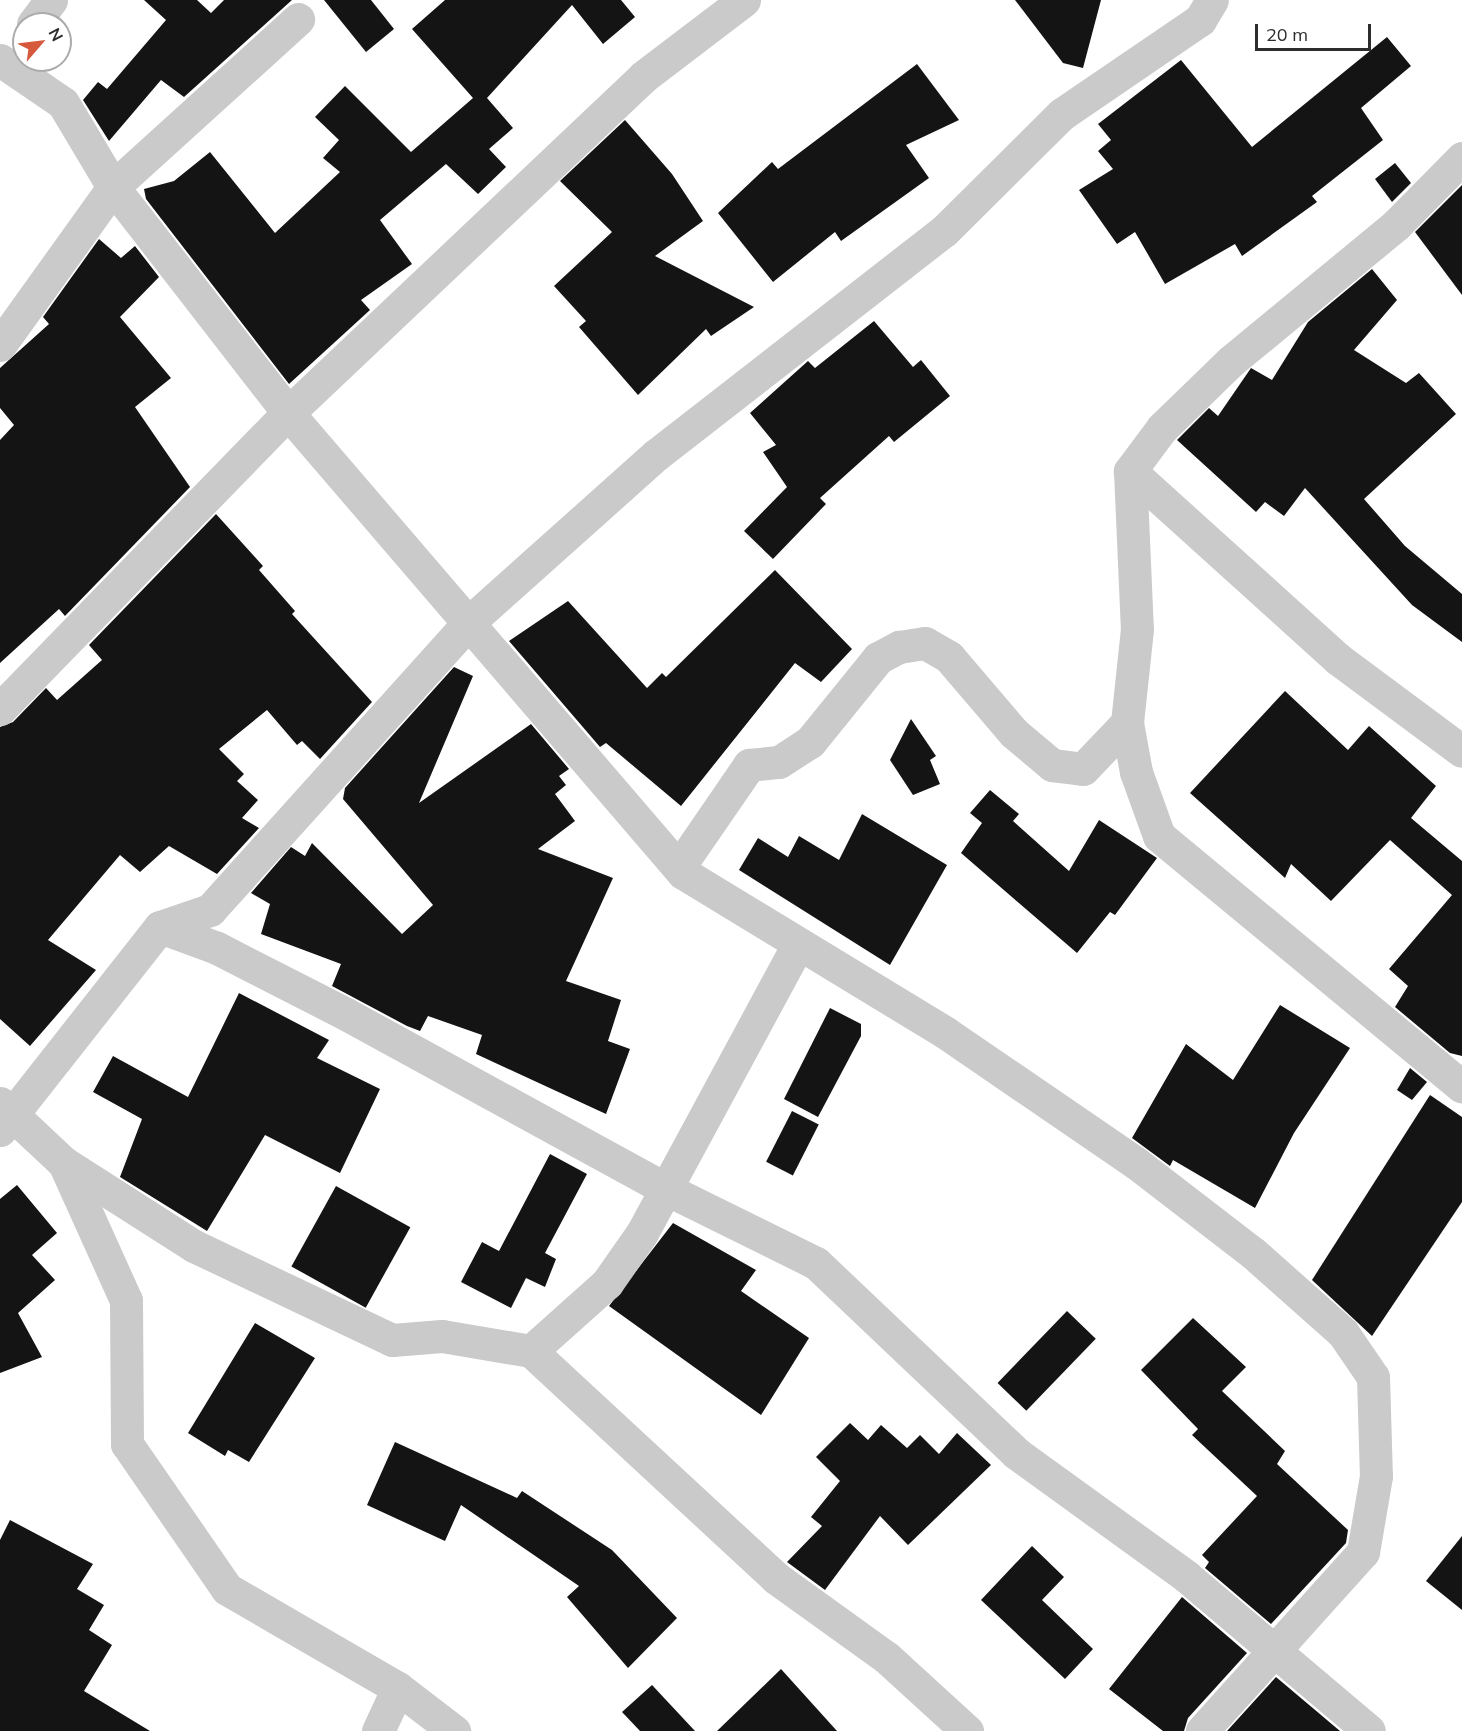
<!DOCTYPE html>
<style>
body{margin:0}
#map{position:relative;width:1462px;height:1731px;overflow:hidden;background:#fff;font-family:Mulish,sans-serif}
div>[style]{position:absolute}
.building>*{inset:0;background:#141414;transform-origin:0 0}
.minor>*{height:33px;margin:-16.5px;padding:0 16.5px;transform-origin:16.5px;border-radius:16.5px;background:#cacaca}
span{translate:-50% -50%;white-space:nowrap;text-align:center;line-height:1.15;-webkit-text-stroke:6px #fff;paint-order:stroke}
.north{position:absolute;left:12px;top:12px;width:60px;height:60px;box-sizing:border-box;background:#fff;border:2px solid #ababab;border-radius:50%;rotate:62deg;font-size:16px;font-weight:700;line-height:24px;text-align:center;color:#2d2d2d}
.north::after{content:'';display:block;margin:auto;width:21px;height:27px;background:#d6593d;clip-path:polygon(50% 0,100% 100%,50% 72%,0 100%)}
.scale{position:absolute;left:1255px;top:24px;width:116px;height:27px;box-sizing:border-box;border:3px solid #2d2d2d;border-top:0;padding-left:8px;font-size:18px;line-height:21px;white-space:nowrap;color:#2d2d2d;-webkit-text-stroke:4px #fff;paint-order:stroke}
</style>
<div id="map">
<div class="building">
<i style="clip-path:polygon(144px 0,197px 0,211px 13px,224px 0,292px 0,184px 97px,161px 80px,109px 141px,83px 100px,98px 82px,107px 89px,166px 20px)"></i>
<i style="clip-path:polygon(324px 0,371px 0,394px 29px,366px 52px)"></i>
<i style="clip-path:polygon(445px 0,621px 0,635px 17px,603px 44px,572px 5px,487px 98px,513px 128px,489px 149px,506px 167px,478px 194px,446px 164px,380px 220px,412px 264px,361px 300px,370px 310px,289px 384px,146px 199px,144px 189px,174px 181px,210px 152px,275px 233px,340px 172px,323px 158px,339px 140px,315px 117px,345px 86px,411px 152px,473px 98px,412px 29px)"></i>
<i style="clip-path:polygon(1015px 0,1101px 0,1083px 68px,1063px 63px)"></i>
<i style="clip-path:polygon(1387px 37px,1411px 66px,1361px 108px,1383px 140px,1312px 196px,1317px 202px,1242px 256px,1235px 244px,1165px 284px,1135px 232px,1117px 244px,1079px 190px,1113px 169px,1098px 151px,1111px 140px,1098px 124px,1181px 60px,1252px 147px)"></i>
<i style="clip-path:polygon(917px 64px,959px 120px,906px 145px,929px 178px,841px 241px,835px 232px,773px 282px,718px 213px,772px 162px,778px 169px)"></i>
<i style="clip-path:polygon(625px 120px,672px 174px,703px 221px,655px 256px,754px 307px,711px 336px,706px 329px,638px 395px,579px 327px,586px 321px,554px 286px,612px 232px,560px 181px)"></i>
<i style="clip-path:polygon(1395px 163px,1411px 183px,1392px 202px,1375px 179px)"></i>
<i style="clip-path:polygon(1462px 185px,1462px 295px,1415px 232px)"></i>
<i style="clip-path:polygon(99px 239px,121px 258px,135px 246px,159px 277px,120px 317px,171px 378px,135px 407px,190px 487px,65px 616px,59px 609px,0 663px,0 440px,14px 425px,0 408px,0 368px,49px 324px,43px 317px)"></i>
<i style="clip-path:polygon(1372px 269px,1397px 300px,1354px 350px,1406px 383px,1419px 373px,1456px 414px,1364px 499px,1405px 546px,1462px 594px,1462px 642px,1412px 605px,1305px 488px,1284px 516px,1265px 502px,1256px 512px,1177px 440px,1209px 408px,1218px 416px,1251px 368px,1272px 380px,1308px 322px)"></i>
<i style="clip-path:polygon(874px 321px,913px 367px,921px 360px,950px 396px,894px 442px,889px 436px,820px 498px,826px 504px,773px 559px,744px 531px,787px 487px,763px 452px,776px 445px,750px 413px,808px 361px,815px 368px)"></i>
<i style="clip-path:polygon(216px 514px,263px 566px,259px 570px,295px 611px,292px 614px,372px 702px,320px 759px,302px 741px,297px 745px,267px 710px,219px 749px,244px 774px,237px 781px,258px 800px,242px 818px,259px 828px,217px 874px,169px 846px,140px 872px,120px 855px,48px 940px,96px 970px,30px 1046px,0 1019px,0 727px,13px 722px,46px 688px,57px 700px,102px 660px,89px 645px)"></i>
<i style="clip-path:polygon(775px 570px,852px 649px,821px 682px,795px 663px,681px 806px,606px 743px,600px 747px,509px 641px,568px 601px,647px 688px,662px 673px,666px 677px)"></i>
<i style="clip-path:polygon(454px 667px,473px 676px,419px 803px,531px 724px,569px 769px,559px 776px,566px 785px,555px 794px,575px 821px,538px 849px,613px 878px,566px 981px,621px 1000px,608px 1041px,630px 1049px,606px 1114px,476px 1054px,482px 1035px,428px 1016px,420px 1031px,407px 1026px,332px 986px,341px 964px,261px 934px,270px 904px,251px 893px,291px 847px,305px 856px,312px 843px,402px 934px,433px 905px,343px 799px,345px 788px)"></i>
<i style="clip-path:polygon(1285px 691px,1348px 750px,1369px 726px,1436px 786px,1411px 818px,1462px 861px,1462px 1056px,1450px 1053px,1395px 1007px,1408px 986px,1389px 969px,1452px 895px,1390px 840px,1331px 901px,1291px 864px,1285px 878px,1190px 793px)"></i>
<i style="clip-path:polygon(911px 719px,936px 756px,930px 760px,940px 784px,913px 795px,890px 760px)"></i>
<i style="clip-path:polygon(990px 790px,1019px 814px,1013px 821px,1069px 871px,1099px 820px,1157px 858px,1115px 915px,1110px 912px,1077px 953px,961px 853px,982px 823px,970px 813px)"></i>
<i style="clip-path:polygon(862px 814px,947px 865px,890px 965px,739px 870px,758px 838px,788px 857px,799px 836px,839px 860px)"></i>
<i style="clip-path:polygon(239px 993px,329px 1040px,317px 1058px,380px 1089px,340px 1173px,265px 1135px,207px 1231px,120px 1177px,142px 1119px,93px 1092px,113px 1056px,188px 1097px)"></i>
<i style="clip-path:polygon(1280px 1005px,1350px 1048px,1294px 1133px,1255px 1208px,1173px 1160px,1170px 1166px,1132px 1138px,1186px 1044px,1233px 1080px)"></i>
<i style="clip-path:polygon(830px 1008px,861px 1024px,861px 1036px,818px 1117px,784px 1099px)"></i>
<i style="clip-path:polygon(1410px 1068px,1427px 1082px,1412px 1100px,1397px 1090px)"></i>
<i style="clip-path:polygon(1430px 1095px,1462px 1117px,1462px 1202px,1372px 1336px,1312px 1280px)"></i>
<i style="left:792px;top:1111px;width:30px;height:57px;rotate:27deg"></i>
<i style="clip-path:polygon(550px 1154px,587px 1174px,545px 1253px,556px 1259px,545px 1287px,526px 1278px,511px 1308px,461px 1282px,482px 1242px,499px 1251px)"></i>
<i style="clip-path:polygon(17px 1185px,57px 1233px,32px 1255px,55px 1280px,18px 1313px,42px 1357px,0 1373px,0 1199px)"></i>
<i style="left:336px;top:1186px;width:85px;height:92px;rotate:29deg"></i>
<i style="clip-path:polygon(673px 1223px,756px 1270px,741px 1291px,809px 1338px,761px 1415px,609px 1306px)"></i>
<i style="left:1067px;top:1311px;width:40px;height:100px;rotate:44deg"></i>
<i style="clip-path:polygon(1193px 1318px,1246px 1367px,1222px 1391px,1285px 1451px,1277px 1464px,1348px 1530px,1346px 1543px,1271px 1624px,1205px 1568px,1209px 1562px,1202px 1555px,1257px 1496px,1192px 1435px,1198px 1429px,1141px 1370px)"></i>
<i style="clip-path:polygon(255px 1323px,315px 1358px,249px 1462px,228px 1450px,225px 1456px,188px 1433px)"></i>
<i style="clip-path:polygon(850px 1423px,868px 1440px,881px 1425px,907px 1448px,920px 1435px,939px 1454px,957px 1433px,991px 1465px,908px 1545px,880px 1516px,825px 1590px,787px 1562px,822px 1526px,811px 1517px,840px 1481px,816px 1457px)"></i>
<i style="clip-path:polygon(395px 1442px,517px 1498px,522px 1491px,612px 1550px,677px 1618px,628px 1668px,567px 1597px,579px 1586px,461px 1505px,445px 1541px,367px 1505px)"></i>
<i style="clip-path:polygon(10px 1520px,93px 1564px,77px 1589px,104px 1605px,89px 1630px,112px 1645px,84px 1691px,150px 1731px,0 1731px,0 1540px)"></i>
<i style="clip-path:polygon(1462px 1536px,1462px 1610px,1426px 1581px)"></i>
<i style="clip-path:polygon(1032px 1546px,1064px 1577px,1042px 1600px,1093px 1649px,1065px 1679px,981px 1600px)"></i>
<i style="clip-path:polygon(1182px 1597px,1247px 1653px,1188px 1718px,1184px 1731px,1163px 1731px,1109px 1689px)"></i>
<i style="clip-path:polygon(781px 1669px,837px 1731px,717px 1731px)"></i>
<i style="clip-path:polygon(1276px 1677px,1340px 1731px,1227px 1731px)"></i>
<i style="clip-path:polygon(652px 1685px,695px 1731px,640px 1731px,622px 1712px)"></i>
</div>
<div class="minor">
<i style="left:33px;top:24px;width:30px;rotate:-53deg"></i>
<i style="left:0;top:60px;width:76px;rotate:34.3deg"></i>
<i style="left:63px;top:103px;width:98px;rotate:59.2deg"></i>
<i style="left:113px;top:187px;width:286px;rotate:52.2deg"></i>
<i style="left:288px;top:413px;width:606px;rotate:49.35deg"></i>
<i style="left:683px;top:873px;width:308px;rotate:31.3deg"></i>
<i style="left:946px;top:1033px;width:230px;rotate:34.4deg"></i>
<i style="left:1136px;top:1163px;width:148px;rotate:37.6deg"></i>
<i style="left:1253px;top:1253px;width:120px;rotate:41.6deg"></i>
<i style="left:1343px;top:1333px;width:53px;rotate:55.7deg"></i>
<i style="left:1373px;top:1377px;width:99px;rotate:88.3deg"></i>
<i style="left:1376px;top:1476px;width:77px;rotate:99.7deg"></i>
<i style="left:1363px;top:1552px;width:241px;rotate:132deg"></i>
<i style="left:1462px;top:158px;width:94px;rotate:134.6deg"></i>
<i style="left:1396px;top:225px;width:214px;rotate:140.5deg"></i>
<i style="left:1231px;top:361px;width:96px;rotate:135.8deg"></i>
<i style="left:1162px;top:428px;width:54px;rotate:126.7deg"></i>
<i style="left:1130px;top:471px;width:158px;rotate:87.5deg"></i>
<i style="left:1137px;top:629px;width:95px;rotate:96.1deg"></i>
<i style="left:1127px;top:723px;width:50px;rotate:79.6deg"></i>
<i style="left:1136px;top:772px;width:68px;rotate:70.2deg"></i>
<i style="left:1159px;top:836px;width:393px;rotate:39.6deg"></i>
<i style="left:0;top:345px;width:194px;rotate:-54.4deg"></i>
<i style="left:113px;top:187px;width:250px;rotate:-42.2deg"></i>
<i style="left:1130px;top:471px;width:280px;rotate:42.1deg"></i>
<i style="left:1338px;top:659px;width:154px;rotate:36.6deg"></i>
<i style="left:0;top:709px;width:413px;rotate:-45.8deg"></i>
<i style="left:288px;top:413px;width:489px;rotate:-43.4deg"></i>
<i style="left:643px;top:77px;width:127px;rotate:-37.3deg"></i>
<i style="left:679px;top:867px;width:124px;rotate:-55.5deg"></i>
<i style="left:749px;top:765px;width:30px;rotate:-6deg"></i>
<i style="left:779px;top:762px;width:37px;rotate:-33deg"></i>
<i style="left:810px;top:742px;width:108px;rotate:-51deg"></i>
<i style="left:878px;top:658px;width:24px;rotate:-28deg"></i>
<i style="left:899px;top:647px;width:26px;rotate:-9deg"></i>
<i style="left:925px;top:643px;width:28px;rotate:30deg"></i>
<i style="left:949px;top:657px;width:100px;rotate:49.5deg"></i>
<i style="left:1014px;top:733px;width:50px;rotate:40.1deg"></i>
<i style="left:1052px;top:765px;width:31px;rotate:7deg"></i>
<i style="left:1083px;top:769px;width:64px;rotate:-46.3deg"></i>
<i style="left:160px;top:927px;width:61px;rotate:20.2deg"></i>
<i style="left:217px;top:948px;width:145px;rotate:27.1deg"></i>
<i style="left:346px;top:1014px;width:362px;rotate:28.7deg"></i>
<i style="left:664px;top:1188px;width:169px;rotate:26.3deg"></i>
<i style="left:816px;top:1263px;width:276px;rotate:43.5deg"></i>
<i style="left:1016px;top:1453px;width:211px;rotate:35.9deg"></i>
<i style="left:1187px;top:1577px;width:238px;rotate:40.2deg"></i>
<i style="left:0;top:1103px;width:88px;rotate:43.2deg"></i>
<i style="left:64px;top:1163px;width:154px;rotate:32.6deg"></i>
<i style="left:194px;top:1246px;width:219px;rotate:25.4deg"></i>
<i style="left:392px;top:1340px;width:50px;rotate:-4.6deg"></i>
<i style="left:442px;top:1336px;width:90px;rotate:9.6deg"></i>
<i style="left:531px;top:1351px;width:334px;rotate:42.8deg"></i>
<i style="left:776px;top:1578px;width:135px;rotate:35.7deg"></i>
<i style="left:886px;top:1657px;width:110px;rotate:42.4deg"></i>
<i style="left:0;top:1130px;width:258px;rotate:-51.8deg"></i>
<i style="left:160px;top:927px;width:53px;rotate:-18.8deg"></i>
<i style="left:210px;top:910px;width:386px;rotate:-48deg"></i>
<i style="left:468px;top:623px;width:252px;rotate:-41.8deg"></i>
<i style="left:656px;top:455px;width:365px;rotate:-37.9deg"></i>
<i style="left:944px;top:231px;width:166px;rotate:-44.8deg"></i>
<i style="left:1062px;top:114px;width:167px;rotate:-34.3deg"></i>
<i style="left:1200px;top:20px;width:23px;rotate:-59deg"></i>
<i style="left:64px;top:1163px;width:150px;rotate:65.7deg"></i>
<i style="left:126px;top:1300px;width:144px;rotate:89.6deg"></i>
<i style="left:127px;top:1444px;width:176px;rotate:55.4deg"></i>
<i style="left:227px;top:1589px;width:198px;rotate:30.1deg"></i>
<i style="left:398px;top:1688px;width:71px;rotate:37.5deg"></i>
<i style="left:531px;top:1351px;width:102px;rotate:-41.8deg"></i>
<i style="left:607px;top:1283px;width:61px;rotate:-55deg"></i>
<i style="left:642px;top:1233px;width:328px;rotate:-61.6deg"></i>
<i style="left:378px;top:1731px;width:47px;rotate:-65.1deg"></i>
</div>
<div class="north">N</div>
<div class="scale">20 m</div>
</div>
